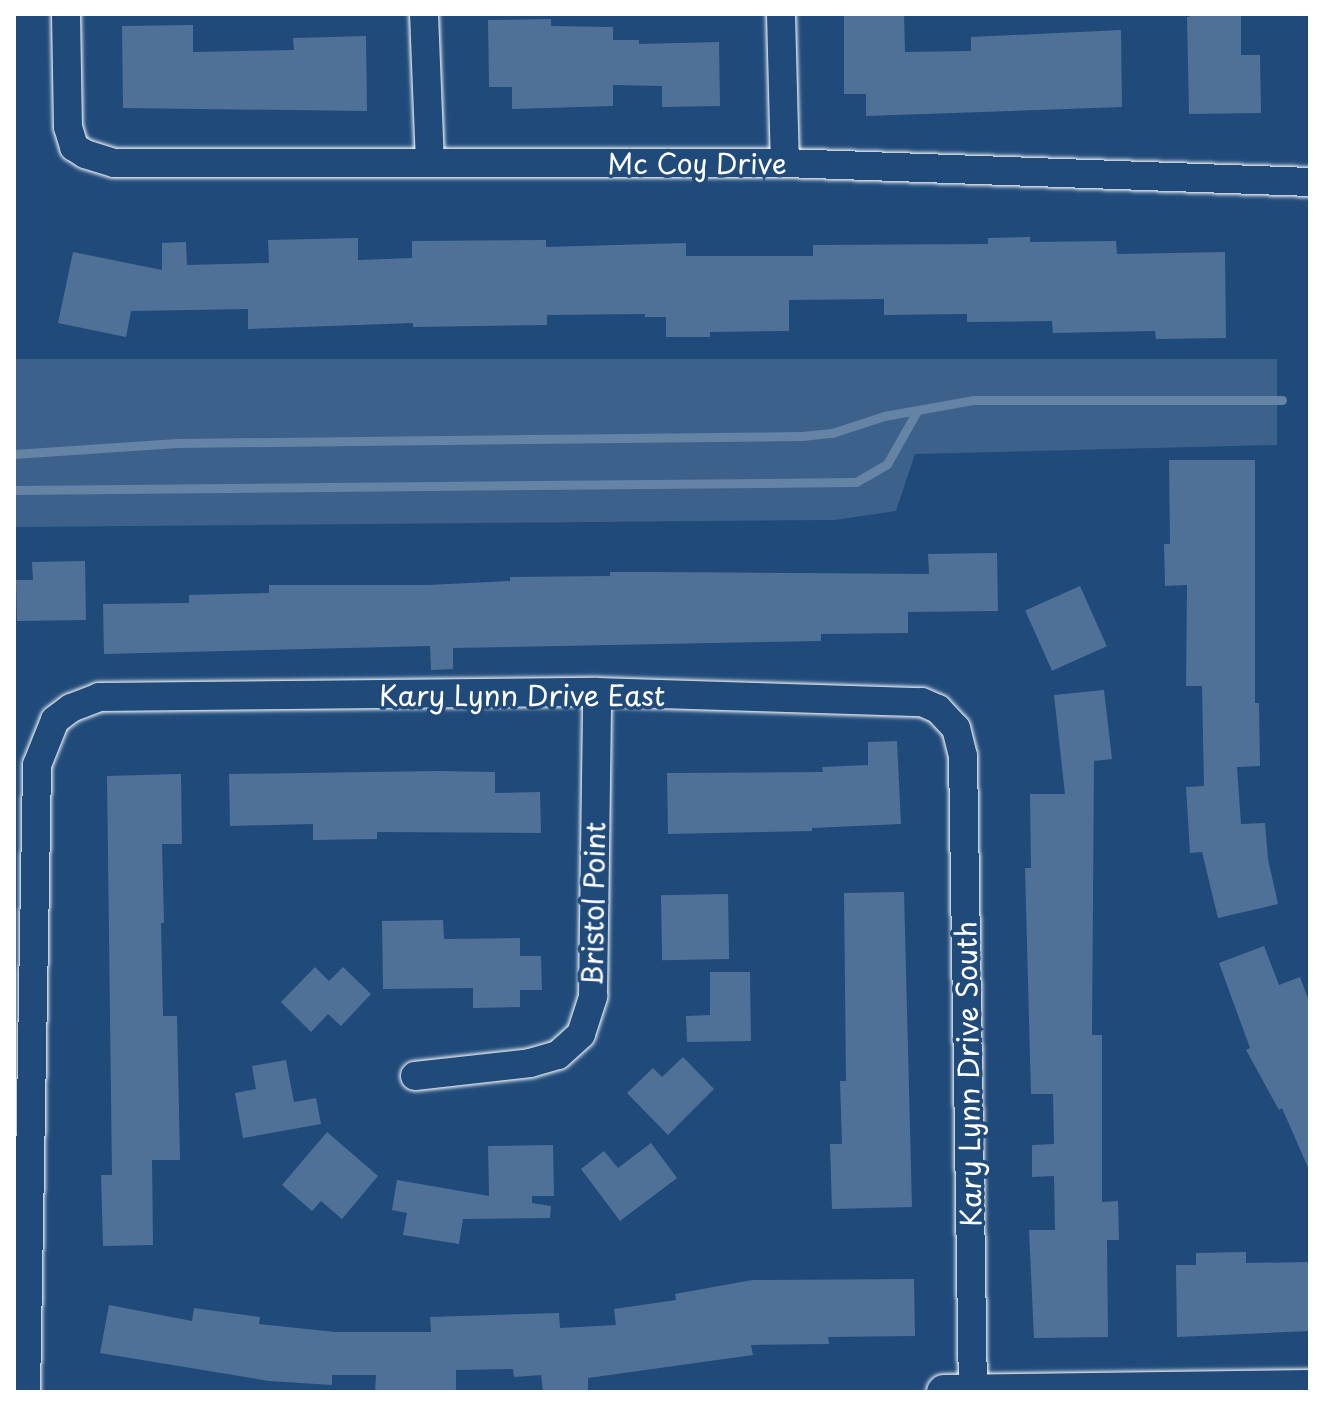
<!DOCTYPE html>
<style>
body{margin:0}
#map{position:relative;width:1324px;height:1406px;overflow:hidden;background:#1f4a7a;font-family:"Playpen Sans",sans-serif}
div>[style]{position:absolute}
.green>*{inset:0;background:#3c618b}
.stream>*{height:9px;margin:-4.5px;padding:0 4.5px;transform-origin:4.5px;border-radius:4.5px;background:#6583a4}
.building>*{inset:0;background:#507197;transform-origin:0 0}
.roads{filter:drop-shadow(0 0 2px #fff) drop-shadow(0 0 2px #fff)}
.minor>*{height:28px;margin:-14px;padding:0 14px;transform-origin:14px;border-radius:14px;background:#1f4a7a}
.tertiary>*{height:34px;margin:-17px;padding:0 17px;transform-origin:17px;border-radius:17px;background:#1f4a7a}
span{translate:-50% -50%;white-space:nowrap;text-align:center;line-height:1.15;-webkit-text-stroke:7px #1f4a7a;paint-order:stroke}
.street-label{font-size:28px;color:#fff}
.frame{position:absolute;inset:0;border:16px solid #fff;pointer-events:none}
</style>
<div id="map">
<div class="green">
<i style="clip-path:polygon(14px 359px,1277px 359px,1277px 445px,915px 454px,896px 511px,835px 520px,14px 527px)"></i>
</div>
<div class="stream">
<i style="left:14px;top:454px;width:163px;rotate:-3.9deg"></i>
<i style="left:177px;top:443px;width:625px;rotate:-0.64deg"></i>
<i style="left:802px;top:436px;width:30px;rotate:-6deg"></i>
<i style="left:832px;top:433px;width:55px;rotate:-18.1deg"></i>
<i style="left:884px;top:416px;width:90px;rotate:-10.2deg"></i>
<i style="left:973px;top:400px;width:309px"></i>
<i style="left:14px;top:490px;width:842px;rotate:-0.54deg"></i>
<i style="left:856px;top:482px;width:36px;rotate:-30deg"></i>
<i style="left:887px;top:464px;width:61px;rotate:-60.5deg"></i>
</div>
<div class="building">
<i style="clip-path:polygon(844px 14px,904px 14px,905px 52px,971px 51px,971px 37px,1121px 30px,1122px 107px,866px 116px,866px 94px,844px 94px)"></i>
<i style="clip-path:polygon(1200px 14px,1241px 14px,1241px 55px,1260px 55px,1261px 113px,1189px 114px,1187px 17px)"></i>
<i style="clip-path:polygon(551px 19px,551px 26px,613px 27px,613px 40px,639px 40px,639px 44px,719px 42px,720px 106px,662px 107px,662px 86px,613px 85px,613px 106px,512px 109px,512px 87px,489px 87px,488px 20px)"></i>
<i style="clip-path:polygon(193px 25px,193px 52px,294px 50px,293px 38px,366px 36px,367px 111px,123px 108px,122px 26px)"></i>
<i style="clip-path:polygon(1030px 237px,1030px 242px,1116px 241px,1117px 254px,1225px 252px,1226px 338px,1156px 339px,1155px 331px,1053px 333px,1052px 321px,967px 322px,967px 314px,884px 315px,884px 299px,789px 300px,789px 331px,710px 332px,710px 337px,666px 337px,666px 317px,645px 317px,645px 314px,547px 315px,547px 325px,413px 327px,413px 323px,248px 329px,248px 309px,131px 311px,126px 337px,58px 323px,73px 252px,162px 270px,162px 243px,186px 242px,187px 265px,269px 263px,268px 240px,358px 238px,358px 260px,412px 258px,412px 241px,546px 240px,546px 247px,686px 243px,686px 256px,813px 256px,813px 245px,988px 244px,988px 238px)"></i>
<i style="clip-path:polygon(1169px 460px,1255px 460px,1255px 703px,1259px 703px,1260px 766px,1237px 767px,1241px 824px,1265px 823px,1268px 859px,1278px 904px,1218px 918px,1202px 852px,1190px 853px,1186px 787px,1204px 786px,1202px 686px,1186px 686px,1187px 585px,1165px 586px,1164px 544px,1170px 544px)"></i>
<i style="clip-path:polygon(997px 553px,998px 611px,908px 612px,908px 633px,821px 634px,821px 641px,453px 648px,453px 669px,431px 670px,430px 646px,104px 654px,103px 604px,189px 603px,189px 595px,269px 593px,269px 585px,428px 585px,510px 581px,510px 577px,610px 576px,610px 572px,656px 572px,929px 574px,928px 554px)"></i>
<i style="clip-path:polygon(85px 561px,86px 620px,17px 621px,16px 580px,33px 580px,32px 562px)"></i>
<i style="left:1080px;top:586px;width:66px;height:60px;rotate:66deg"></i>
<i style="clip-path:polygon(1104px 690px,1112px 759px,1094px 761px,1092px 1035px,1102px 1035px,1102px 1202px,1118px 1201px,1119px 1240px,1107px 1240px,1108px 1337px,1034px 1338px,1029px 1230px,1055px 1230px,1054px 1176px,1032px 1177px,1032px 1145px,1054px 1144px,1053px 1094px,1031px 1094px,1025px 868px,1031px 868px,1030px 794px,1065px 794px,1054px 695px)"></i>
<i style="clip-path:polygon(897px 741px,901px 824px,812px 828px,812px 831px,668px 834px,667px 773px,823px 772px,822px 767px,868px 765px,868px 742px)"></i>
<i style="clip-path:polygon(438px 771px,495px 772px,495px 793px,540px 792px,541px 833px,377px 832px,377px 839px,313px 840px,313px 824px,230px 826px,229px 774px)"></i>
<i style="clip-path:polygon(181px 774px,182px 844px,162px 844px,164px 923px,161px 923px,163px 1016px,177px 1016px,180px 1160px,152px 1160px,153px 1245px,103px 1246px,101px 1175px,112px 1175px,107px 776px)"></i>
<i style="clip-path:polygon(904px 892px,912px 1207px,832px 1209px,830px 1144px,842px 1144px,840px 1081px,846px 1081px,844px 893px)"></i>
<i style="left:728px;top:894px;width:65px;height:67px;rotate:89deg"></i>
<i style="clip-path:polygon(443px 920px,444px 939px,520px 938px,520px 956px,541px 956px,542px 990px,520px 990px,520px 1007px,473px 1008px,473px 988px,383px 989px,382px 921px)"></i>
<i style="clip-path:polygon(1264px 946px,1279px 985px,1300px 977px,1310px 1004px,1310px 1172px,1282px 1108px,1279px 1110px,1246px 1050px,1250px 1048px,1219px 963px)"></i>
<i style="clip-path:polygon(315px 967px,329px 981px,343px 967px,371px 994px,341px 1026px,328px 1014px,311px 1032px,281px 1002px)"></i>
<i style="clip-path:polygon(710px 972px,750px 972px,751px 1041px,687px 1042px,686px 1016px,710px 1015px)"></i>
<i style="clip-path:polygon(683px 1057px,714px 1089px,668px 1135px,627px 1093px,653px 1068px,662px 1077px)"></i>
<i style="clip-path:polygon(286px 1060px,294px 1102px,316px 1098px,321px 1124px,243px 1138px,235px 1093px,256px 1089px,252px 1066px)"></i>
<i style="clip-path:polygon(327px 1132px,378px 1176px,342px 1219px,321px 1201px,312px 1211px,282px 1185px)"></i>
<i style="clip-path:polygon(651px 1143px,677px 1178px,620px 1221px,581px 1169px,604px 1151px,618px 1168px)"></i>
<i style="clip-path:polygon(553px 1145px,554px 1196px,532px 1196px,532px 1203px,551px 1206px,550px 1218px,463px 1219px,459px 1244px,403px 1235px,407px 1213px,392px 1210px,397px 1180px,489px 1196px,488px 1146px)"></i>
<i style="clip-path:polygon(1246px 1252px,1246px 1263px,1310px 1262px,1310px 1331px,1177px 1337px,1176px 1265px,1196px 1265px,1196px 1253px)"></i>
<i style="clip-path:polygon(914px 1279px,915px 1336px,828px 1337px,829px 1344px,751px 1345px,753px 1355px,588px 1378px,588px 1392px,543px 1392px,541px 1375px,514px 1377px,513px 1369px,456px 1370px,456px 1392px,375px 1392px,376px 1375px,332px 1375px,332px 1385px,269px 1381px,100px 1353px,109px 1305px,192px 1321px,194px 1308px,260px 1317px,259px 1324px,335px 1332px,431px 1332px,430px 1317px,559px 1313px,560px 1328px,616px 1325px,614px 1309px,676px 1300px,675px 1294px,752px 1280px)"></i>
</div>
<div class="roads">
<div class="minor">
<i style="left:66px;top:14px;width:113px;rotate:89deg"></i>
<i style="left:68px;top:127px;width:21px;rotate:73deg"></i>
<i style="left:74px;top:147px;width:13px;rotate:32deg"></i>
<i style="left:85px;top:154px;width:30px;rotate:17deg"></i>
<i style="left:114px;top:163px;width:671px"></i>
<i style="left:785px;top:163px;width:525px;rotate:2.07deg"></i>
<i style="left:424px;top:14px;width:149px;rotate:87.7deg"></i>
<i style="left:781px;top:14px;width:149px;rotate:88.5deg"></i>
<i style="left:415px;top:1076px;width:116px;rotate:-6.4deg"></i>
<i style="left:530px;top:1063px;width:29px;rotate:-16deg"></i>
<i style="left:558px;top:1055px;width:31px;rotate:-42deg"></i>
<i style="left:581px;top:1034px;width:40px;rotate:-72deg"></i>
<i style="left:593px;top:996px;width:304px;rotate:-89.2deg"></i>
<i style="left:26px;top:1392px;width:627px;rotate:-88.99deg"></i>
<i style="left:37px;top:765px;width:48px;rotate:-68.2deg"></i>
<i style="left:55px;top:720px;width:20px;rotate:-37deg"></i>
<i style="left:71px;top:708px;width:30px;rotate:-21deg"></i>
<i style="left:99px;top:697px;width:498px;rotate:-0.6deg"></i>
<i style="left:597px;top:692px;width:325px;rotate:1.8deg"></i>
<i style="left:922px;top:702px;width:17px;rotate:24deg"></i>
<i style="left:938px;top:709px;width:26px;rotate:47deg"></i>
<i style="left:956px;top:728px;width:29px;rotate:76deg"></i>
<i style="left:963px;top:756px;width:636px;rotate:89.1deg"></i>
</div>
<div class="tertiary">
<i style="left:944px;top:1392px;width:366px;rotate:-0.8deg"></i>
</div>
</div>
<div class="street-label">
<span style="left:697px;top:163px">Mc Coy Drive</span>
<span style="left:522px;top:695px">Kary Lynn Drive East</span>
<span style="left:593px;top:904px;rotate:-89deg">Bristol Point</span>
<span style="left:968px;top:1074px;rotate:-91deg">Kary Lynn Drive South</span>
</div>
<div class="frame"></div>
</div>
